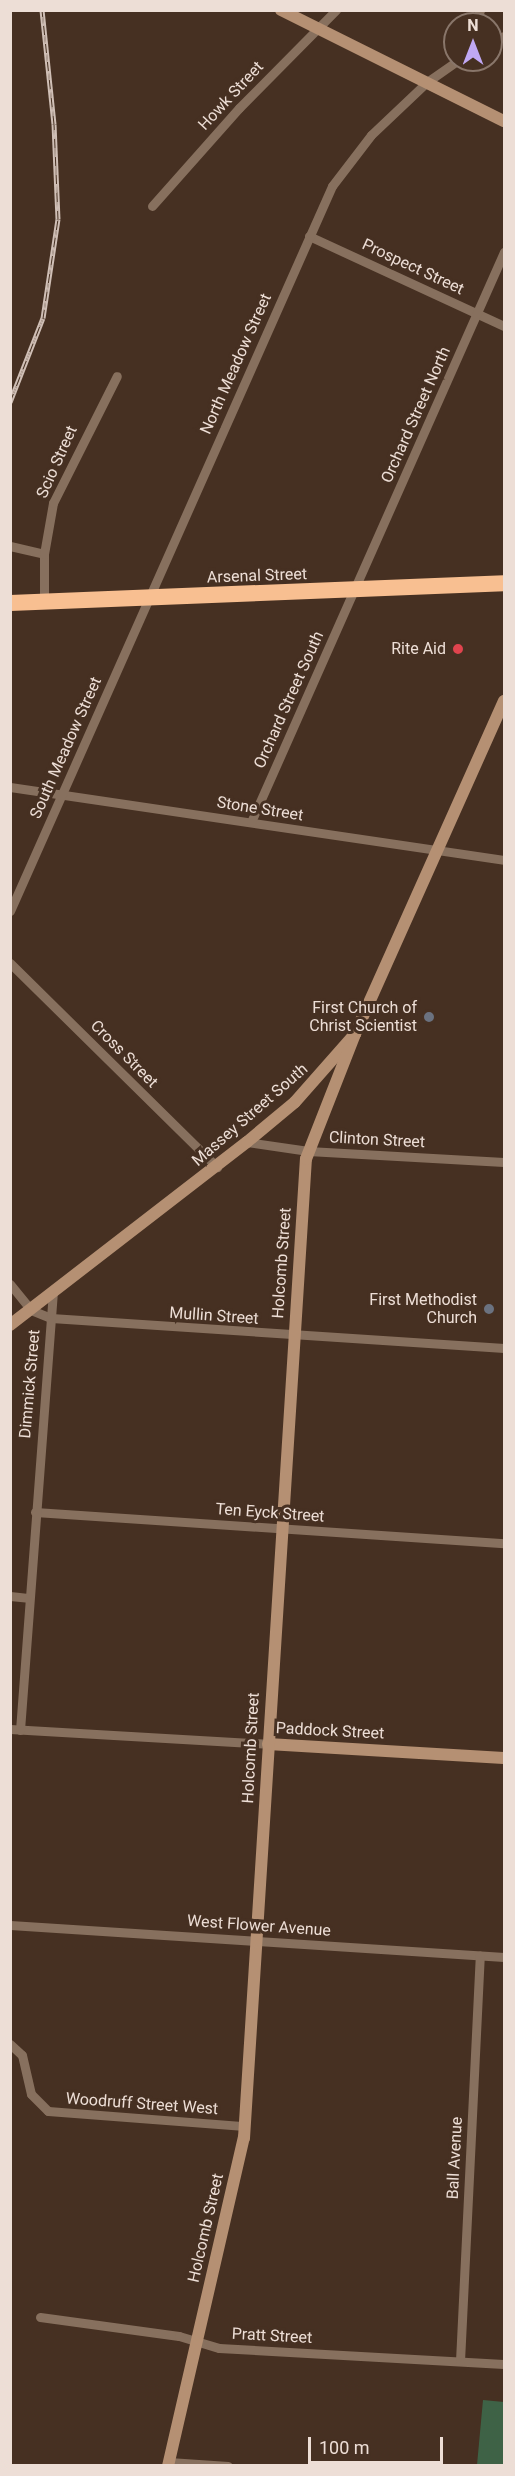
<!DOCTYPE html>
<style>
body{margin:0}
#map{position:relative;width:515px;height:2476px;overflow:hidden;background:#463022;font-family:Roboto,sans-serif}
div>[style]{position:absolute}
.green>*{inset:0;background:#3e6246}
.street>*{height:9px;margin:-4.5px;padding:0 4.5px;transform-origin:4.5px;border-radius:4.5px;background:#87705e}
.secondary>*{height:12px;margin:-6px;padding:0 6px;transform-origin:6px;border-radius:6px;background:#b59073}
.highway>*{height:16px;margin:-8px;padding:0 8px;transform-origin:8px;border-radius:8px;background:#f8bf91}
.rail>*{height:5px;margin-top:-2.5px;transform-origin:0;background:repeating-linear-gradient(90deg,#463022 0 9px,#d0bfb6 0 18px);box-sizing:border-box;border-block:2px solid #d0bfb6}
.dots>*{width:16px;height:16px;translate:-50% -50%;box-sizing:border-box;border:3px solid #463022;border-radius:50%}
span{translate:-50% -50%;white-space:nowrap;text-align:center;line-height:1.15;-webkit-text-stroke:6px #463022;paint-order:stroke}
.street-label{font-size:16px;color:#edded6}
.poi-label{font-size:16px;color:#edded6}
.right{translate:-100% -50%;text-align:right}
.frame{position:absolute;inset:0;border:12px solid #edded6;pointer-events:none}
.north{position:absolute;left:443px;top:12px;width:60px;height:60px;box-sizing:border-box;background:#463022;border:2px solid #89766a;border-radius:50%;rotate:0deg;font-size:16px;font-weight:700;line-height:24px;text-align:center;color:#edded6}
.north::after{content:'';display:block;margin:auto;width:21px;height:27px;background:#c0a8f4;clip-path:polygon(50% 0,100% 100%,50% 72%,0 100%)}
.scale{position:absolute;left:308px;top:2437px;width:135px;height:27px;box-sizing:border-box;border:3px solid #edded6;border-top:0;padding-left:8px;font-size:18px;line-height:21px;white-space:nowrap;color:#edded6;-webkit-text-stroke:4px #463022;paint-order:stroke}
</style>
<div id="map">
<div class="green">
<i style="clip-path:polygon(483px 2400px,504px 2402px,504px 2465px,477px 2465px)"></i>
</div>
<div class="street">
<i style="left:475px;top:24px;width:15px;rotate:-70deg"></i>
<i style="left:491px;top:42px;width:14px;rotate:-25deg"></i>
<i style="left:152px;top:206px;width:131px;rotate:-48.4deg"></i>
<i style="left:239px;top:108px;width:138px;rotate:-45.3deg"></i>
<i style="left:309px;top:236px;width:215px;rotate:24.8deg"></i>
<i style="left:10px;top:546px;width:35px;rotate:13deg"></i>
<i style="left:44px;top:603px;width:49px;rotate:-90deg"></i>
<i style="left:44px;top:554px;width:52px;rotate:-80deg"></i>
<i style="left:53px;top:503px;width:142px;rotate:-63.3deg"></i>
<i style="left:10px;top:787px;width:499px;rotate:8.4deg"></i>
<i style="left:251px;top:822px;width:624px;rotate:-66.07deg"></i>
<i style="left:10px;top:911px;width:793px;rotate:-66.05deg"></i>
<i style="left:332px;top:186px;width:64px;rotate:-52.6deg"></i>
<i style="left:371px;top:135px;width:77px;rotate:-43.4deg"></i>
<i style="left:427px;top:82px;width:39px;rotate:-35deg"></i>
<i style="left:10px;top:963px;width:291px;rotate:44.6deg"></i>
<i style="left:247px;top:1142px;width:62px;rotate:8.4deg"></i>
<i style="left:308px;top:1151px;width:196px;rotate:3.2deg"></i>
<i style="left:10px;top:1284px;width:33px;rotate:51deg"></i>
<i style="left:31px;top:1310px;width:22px;rotate:22deg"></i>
<i style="left:51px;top:1318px;width:454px;rotate:3.8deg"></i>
<i style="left:35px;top:1512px;width:470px;rotate:3.8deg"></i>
<i style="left:10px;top:1596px;width:18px;rotate:6deg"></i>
<i style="left:10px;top:1729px;width:258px;rotate:3.3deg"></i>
<i style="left:20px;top:1730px;width:439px;rotate:-85.7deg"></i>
<i style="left:10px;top:1925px;width:495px;rotate:3.7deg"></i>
<i style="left:10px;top:2044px;width:16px;rotate:43deg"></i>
<i style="left:22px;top:2055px;width:40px;rotate:77deg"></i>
<i style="left:31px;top:2094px;width:24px;rotate:45deg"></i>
<i style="left:48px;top:2111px;width:197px;rotate:4.4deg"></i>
<i style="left:40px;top:2317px;width:140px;rotate:7.8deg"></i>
<i style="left:179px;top:2336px;width:42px;rotate:16.7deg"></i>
<i style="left:219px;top:2348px;width:285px;rotate:3.2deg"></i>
<i style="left:460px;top:2361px;width:406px;rotate:-87.2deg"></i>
<i style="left:169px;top:2462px;width:59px;rotate:3.9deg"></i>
</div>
<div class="secondary">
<i style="left:281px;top:10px;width:249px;rotate:26.5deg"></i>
<i style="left:10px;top:1325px;width:299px;rotate:-37.7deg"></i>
<i style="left:247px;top:1142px;width:62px;rotate:-39.8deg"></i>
<i style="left:295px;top:1102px;width:91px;rotate:-48.6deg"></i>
<i style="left:355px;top:1034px;width:365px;rotate:-65.9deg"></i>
<i style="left:268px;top:1744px;width:236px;rotate:3.4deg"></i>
<i style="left:168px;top:2466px;width:337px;rotate:-77deg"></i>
<i style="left:244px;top:2138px;width:981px;rotate:-86.38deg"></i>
<i style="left:306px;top:1159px;width:134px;rotate:-68.6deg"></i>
</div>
<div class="highway">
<i style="left:10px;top:603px;width:494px;rotate:-2.3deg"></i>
</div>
<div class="rail">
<i style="left:10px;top:402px;width:90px;rotate:-68.6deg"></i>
<i style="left:43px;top:318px;width:100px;rotate:-81.4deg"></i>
<i style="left:58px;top:219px;width:95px;rotate:-92.4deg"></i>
<i style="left:54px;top:124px;width:115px;rotate:-96deg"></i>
</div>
<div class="dots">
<i style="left:458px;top:649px;background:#e0444e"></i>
<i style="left:429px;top:1017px;background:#6b7280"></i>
<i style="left:489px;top:1309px;background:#6b7280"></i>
</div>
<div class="street-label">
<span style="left:231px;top:96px;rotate:-47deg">Howk Street</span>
<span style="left:413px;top:267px;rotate:25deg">Prospect Street</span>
<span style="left:236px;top:364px;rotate:-66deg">North Meadow Street</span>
<span style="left:416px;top:415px;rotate:-66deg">Orchard Street North</span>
<span style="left:57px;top:462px;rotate:-66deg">Scio Street</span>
<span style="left:257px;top:576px;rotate:-2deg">Arsenal Street</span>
<span style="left:289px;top:700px;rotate:-66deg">Orchard Street South</span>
<span style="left:66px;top:748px;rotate:-66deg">South Meadow Street</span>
<span style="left:260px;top:809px;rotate:9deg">Stone Street</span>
<span style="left:124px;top:1054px;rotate:45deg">Cross Street</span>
<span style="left:250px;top:1115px;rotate:-41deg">Massey Street South</span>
<span style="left:377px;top:1140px;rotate:3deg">Clinton Street</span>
<span style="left:282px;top:1263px;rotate:-86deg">Holcomb Street</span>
<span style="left:214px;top:1316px;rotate:4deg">Mullin Street</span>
<span style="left:30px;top:1384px;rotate:-85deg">Dimmick Street</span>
<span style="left:270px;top:1513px;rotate:4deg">Ten Eyck Street</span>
<span style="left:330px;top:1731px;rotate:3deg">Paddock Street</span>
<span style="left:251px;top:1748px;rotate:-87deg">Holcomb Street</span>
<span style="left:259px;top:1926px;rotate:4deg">West Flower Avenue</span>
<span style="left:142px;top:2104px;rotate:4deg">Woodruff Street West</span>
<span style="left:455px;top:2158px;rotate:-87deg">Ball Avenue</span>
<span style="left:206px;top:2228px;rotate:-77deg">Holcomb Street</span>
<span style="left:272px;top:2336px;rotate:3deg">Pratt Street</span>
</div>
<div class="poi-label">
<span class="right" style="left:446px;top:649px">Rite Aid</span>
<span class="right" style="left:417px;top:1017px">First Church of<br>Christ Scientist</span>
<span class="right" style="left:477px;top:1309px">First Methodist<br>Church</span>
</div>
<div class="frame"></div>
<div class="north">N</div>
<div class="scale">100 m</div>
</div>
